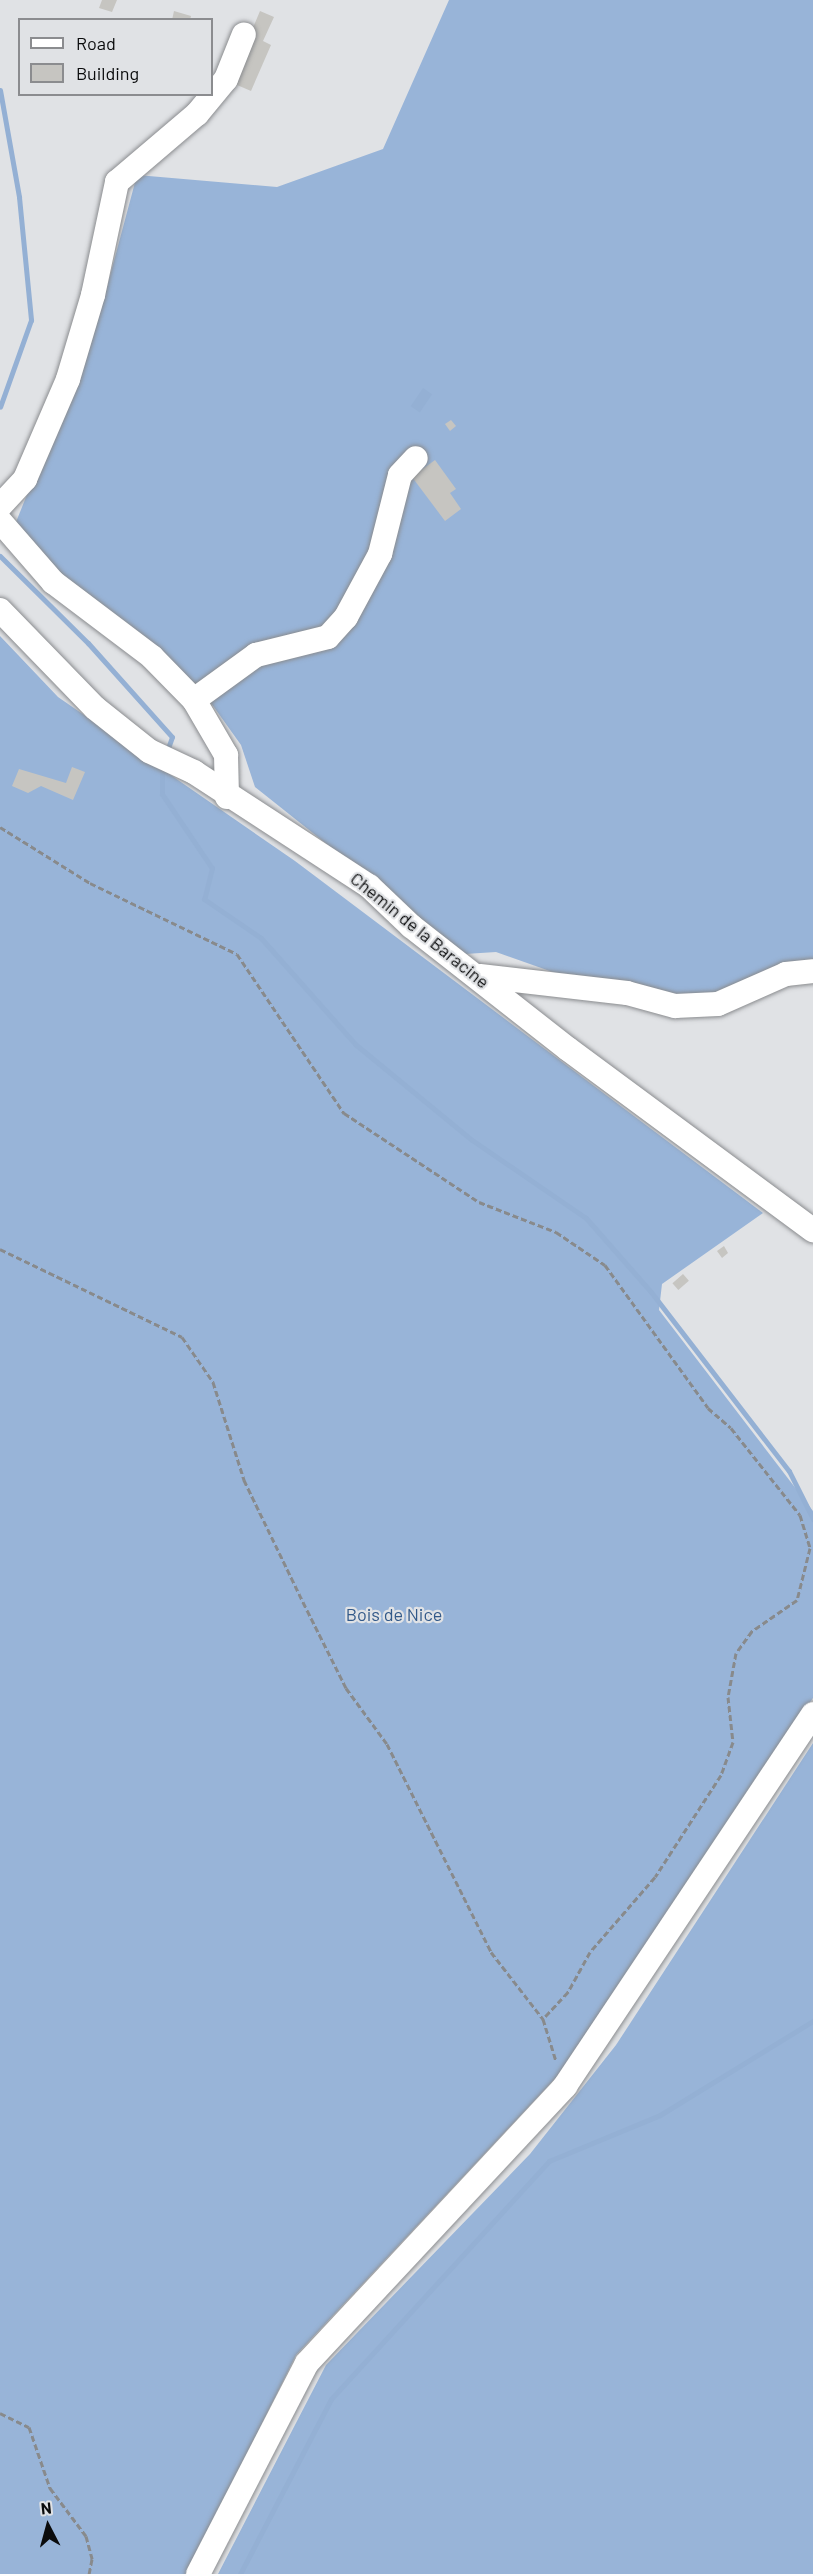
<!DOCTYPE html>
<style>
body{margin:0}
#map{position:relative;width:813px;height:2574px;overflow:hidden;background:#e0e2e5;font-family:Barlow,sans-serif}
div>[style]{position:absolute}
.forest>*{inset:0;background:#98b4d8}
.water>*{inset:0;background:#94b0d4;transform-origin:0 0}
.stream>*{height:5px;margin:-2.5px;padding:0 2.5px;transform-origin:2.5px;border-radius:2.5px;background:#94b0d4}
.building>*{inset:0;background:#c6c5c1;transform-origin:0 0}
.path>*{height:3px;margin-top:-1.5px;transform-origin:0;background:repeating-linear-gradient(90deg,#888a8c 0 6px,transparent 0 9px)}
.roads{filter:drop-shadow(0 0 2px #8a8c8f) drop-shadow(0 0 2px #8a8c8f)}
.minor>*{height:24px;margin:-12px;padding:0 12px;transform-origin:12px;border-radius:12px;background:#fff}
span{translate:-50% -50%;white-space:nowrap;text-align:center;line-height:1.15;-webkit-text-stroke:4.5px #e0e2e5;paint-order:stroke}
.street-label{font-size:18px;color:#0b0c0d}
.park-label{font-size:18px;color:#325989}
.legend{position:absolute;left:18px;top:18px;width:195px;height:78px;box-sizing:border-box;background:#e0e2e5;border:2px solid #8b8c8f;margin:0;padding:8px 10px;list-style:none;font-size:18px;color:#0b0c0d}
.legend li{display:flex;align-items:center;gap:12px;height:30px}
.legend b{width:30px;border:2px solid #8b8c8f}
.north{position:absolute;left:18px;top:2496px;width:60px;height:60px;-webkit-text-stroke:4px #e0e2e5;paint-order:stroke;rotate:354deg;font-size:16px;font-weight:700;line-height:24px;text-align:center;color:#0b0c0d}
.north::after{content:'';display:block;margin:auto;width:21px;height:27px;background:#0b0c0d;clip-path:polygon(50% 0,100% 100%,50% 72%,0 100%)}
</style>
<div id="map">
<div class="forest">
<i style="clip-path:polygon(449px 0,813px 0,813px 962px,731px 991px,681px 996px,578px 981px,496px 952px,465px 954px,255px 787px,241px 745px,206px 696px,35px 560px,14px 527px,100px 313px,137px 175px,277px 187px,383px 149px)"></i>
<i style="clip-path:polygon(0 636px,58px 697px,295px 861px,763px 1213px,662px 1284px,659px 1310px,813px 1511px,813px 1698px,577px 2055px,296px 2355px,187px 2574px,0 2574px)"></i>
<i style="clip-path:polygon(813px 1743px,813px 2574px,218px 2574px,326px 2365px,530px 2154px,616px 2045px)"></i>
</div>
<div class="water">
<i style="left:423px;top:388px;width:11px;height:22px;rotate:34deg"></i>
</div>
<div class="stream">
<i style="left:0;top:90px;width:109px;rotate:79.9deg"></i>
<i style="left:19px;top:197px;width:124px;rotate:84.4deg"></i>
<i style="left:31px;top:320px;width:92px;rotate:109.6deg"></i>
<i style="left:0;top:556px;width:124px;rotate:44.7deg"></i>
<i style="left:88px;top:643px;width:126px;rotate:48.2deg"></i>
<i style="left:172px;top:737px;width:15px;rotate:110deg"></i>
<i style="left:162px;top:763px;width:31px;rotate:90deg"></i>
<i style="left:162px;top:794px;width:89px;rotate:56deg"></i>
<i style="left:212px;top:868px;width:32px;rotate:104deg"></i>
<i style="left:204px;top:899px;width:69px;rotate:34.4deg"></i>
<i style="left:261px;top:938px;width:142px;rotate:48.4deg"></i>
<i style="left:355px;top:1044px;width:151px;rotate:39.4deg"></i>
<i style="left:472px;top:1140px;width:138px;rotate:34.4deg"></i>
<i style="left:586px;top:1218px;width:98px;rotate:48.7deg"></i>
<i style="left:651px;top:1292px;width:226px;rotate:52.4deg"></i>
<i style="left:789px;top:1471px;width:54px;rotate:63.4deg"></i>
<i style="left:240px;top:2574px;width:197px;rotate:-62.5deg"></i>
<i style="left:331px;top:2399px;width:323px;rotate:-47.5deg"></i>
<i style="left:549px;top:2161px;width:120px;rotate:-22.5deg"></i>
<i style="left:660px;top:2115px;width:180px;rotate:-31.6deg"></i>
</div>
<div class="building">
<i style="clip-path:polygon(102px 0,117px 0,112px 12px,99px 8px)"></i>
<i style="clip-path:polygon(174px 11px,191px 16px,190px 20px,172px 20px)"></i>
<i style="clip-path:polygon(260px 11px,274px 17px,263px 41px,271px 45px,251px 91px,230px 82px)"></i>
<i style="clip-path:polygon(451px 420px,456px 426px,450px 431px,445px 424px)"></i>
<i style="clip-path:polygon(435px 460px,456px 489px,450px 493px,461px 509px,445px 521px,412px 477px)"></i>
<i style="clip-path:polygon(72px 767px,85px 772px,73px 800px,41px 786px,28px 793px,12px 786px,19px 769px,66px 783px)"></i>
<i style="clip-path:polygon(724px 1246px,728px 1253px,722px 1258px,717px 1251px)"></i>
<i style="left:683px;top:1274px;width:9px;height:14px;rotate:49deg"></i>
</div>
<div class="path">
<i style="left:0;top:827px;width:106px;rotate:31.9deg"></i>
<i style="left:90px;top:883px;width:163px;rotate:25.8deg"></i>
<i style="left:237px;top:954px;width:192px;rotate:56.1deg"></i>
<i style="left:344px;top:1113px;width:162px;rotate:33.4deg"></i>
<i style="left:479px;top:1202px;width:83px;rotate:21.3deg"></i>
<i style="left:556px;top:1232px;width:59px;rotate:34deg"></i>
<i style="left:605px;top:1265px;width:176px;rotate:54.2deg"></i>
<i style="left:708px;top:1408px;width:30px;rotate:41deg"></i>
<i style="left:731px;top:1428px;width:111px;rotate:51.6deg"></i>
<i style="left:800px;top:1515px;width:34px;rotate:73deg"></i>
<i style="left:810px;top:1548px;width:54px;rotate:104deg"></i>
<i style="left:797px;top:1600px;width:55px;rotate:145.4deg"></i>
<i style="left:752px;top:1631px;width:27px;rotate:126deg"></i>
<i style="left:736px;top:1653px;width:45px;rotate:100.3deg"></i>
<i style="left:728px;top:1697px;width:45px;rotate:83.7deg"></i>
<i style="left:733px;top:1742px;width:35px;rotate:110deg"></i>
<i style="left:721px;top:1775px;width:121px;rotate:122.9deg"></i>
<i style="left:655px;top:1877px;width:99px;rotate:130.9deg"></i>
<i style="left:590px;top:1952px;width:46px;rotate:118.8deg"></i>
<i style="left:568px;top:1992px;width:37px;rotate:133deg"></i>
<i style="left:0;top:1249px;width:202px;rotate:25.8deg"></i>
<i style="left:182px;top:1337px;width:55px;rotate:55.4deg"></i>
<i style="left:213px;top:1382px;width:103px;rotate:72.4deg"></i>
<i style="left:244px;top:1480px;width:136px;rotate:64.2deg"></i>
<i style="left:303px;top:1602px;width:96px;rotate:63.4deg"></i>
<i style="left:346px;top:1688px;width:69px;rotate:53.8deg"></i>
<i style="left:387px;top:1744px;width:233px;rotate:63.4deg"></i>
<i style="left:491px;top:1952px;width:85px;rotate:52.2deg"></i>
<i style="left:543px;top:2019px;width:44px;rotate:72.8deg"></i>
<i style="left:0;top:2413px;width:32px;rotate:26deg"></i>
<i style="left:29px;top:2427px;width:65px;rotate:71deg"></i>
<i style="left:50px;top:2488px;width:60px;rotate:53.1deg"></i>
<i style="left:86px;top:2536px;width:24px;rotate:75deg"></i>
<i style="left:92px;top:2559px;width:15px;rotate:101deg"></i>
</div>
<div class="roads">
<div class="minor">
<i style="left:0;top:506px;width:37px;rotate:-47deg"></i>
<i style="left:25px;top:479px;width:109px;rotate:-66.7deg"></i>
<i style="left:68px;top:379px;width:88px;rotate:-73.4deg"></i>
<i style="left:93px;top:295px;width:116px;rotate:-78deg"></i>
<i style="left:117px;top:182px;width:105px;rotate:-40.4deg"></i>
<i style="left:197px;top:114px;width:45px;rotate:-50.4deg"></i>
<i style="left:226px;top:79px;width:48px;rotate:-68.2deg"></i>
<i style="left:0;top:521px;width:81px;rotate:49deg"></i>
<i style="left:53px;top:582px;width:124px;rotate:37.1deg"></i>
<i style="left:152px;top:657px;width:60px;rotate:45.7deg"></i>
<i style="left:194px;top:700px;width:64px;rotate:59.8deg"></i>
<i style="left:226px;top:755px;width:42px;rotate:88.6deg"></i>
<i style="left:0;top:610px;width:136px;rotate:45.9deg"></i>
<i style="left:95px;top:708px;width:69px;rotate:38.5deg"></i>
<i style="left:149px;top:751px;width:50px;rotate:25deg"></i>
<i style="left:194px;top:772px;width:209px;rotate:33.1deg"></i>
<i style="left:369px;top:886px;width:58px;rotate:43.6deg"></i>
<i style="left:411px;top:926px;width:199px;rotate:38.1deg"></i>
<i style="left:568px;top:1049px;width:305px;rotate:36.5deg"></i>
<i style="left:194px;top:700px;width:77px;rotate:-36deg"></i>
<i style="left:256px;top:655px;width:74px;rotate:-14deg"></i>
<i style="left:328px;top:637px;width:27px;rotate:-48deg"></i>
<i style="left:346px;top:617px;width:72px;rotate:-61.6deg"></i>
<i style="left:380px;top:554px;width:81px;rotate:-75.8deg"></i>
<i style="left:400px;top:475px;width:23px;rotate:-47deg"></i>
<i style="left:480px;top:976px;width:148px;rotate:6.6deg"></i>
<i style="left:627px;top:993px;width:50px;rotate:15.2deg"></i>
<i style="left:675px;top:1006px;width:43px;rotate:-2.7deg"></i>
<i style="left:718px;top:1004px;width:74px;rotate:-23.8deg"></i>
<i style="left:786px;top:974px;width:27px;rotate:-6deg"></i>
<i style="left:198px;top:2574px;width:237px;rotate:-62.7deg"></i>
<i style="left:307px;top:2363px;width:379px;rotate:-47deg"></i>
<i style="left:565px;top:2086px;width:447px;rotate:-56.3deg"></i>
</div>
</div>
<div class="street-label">
<span style="left:420px;top:930px;rotate:39deg">Chemin de la Baracine</span>
</div>
<div class="park-label">
<span style="left:394px;top:1614px">Bois de Nice</span>
</div>
<ul class="legend">
<li><b style="height:8px;background:#fff"></b>Road</li>
<li><b style="height:16px;background:#c6c5c1"></b>Building</li>
</ul>
<div class="north">N</div>
</div>
